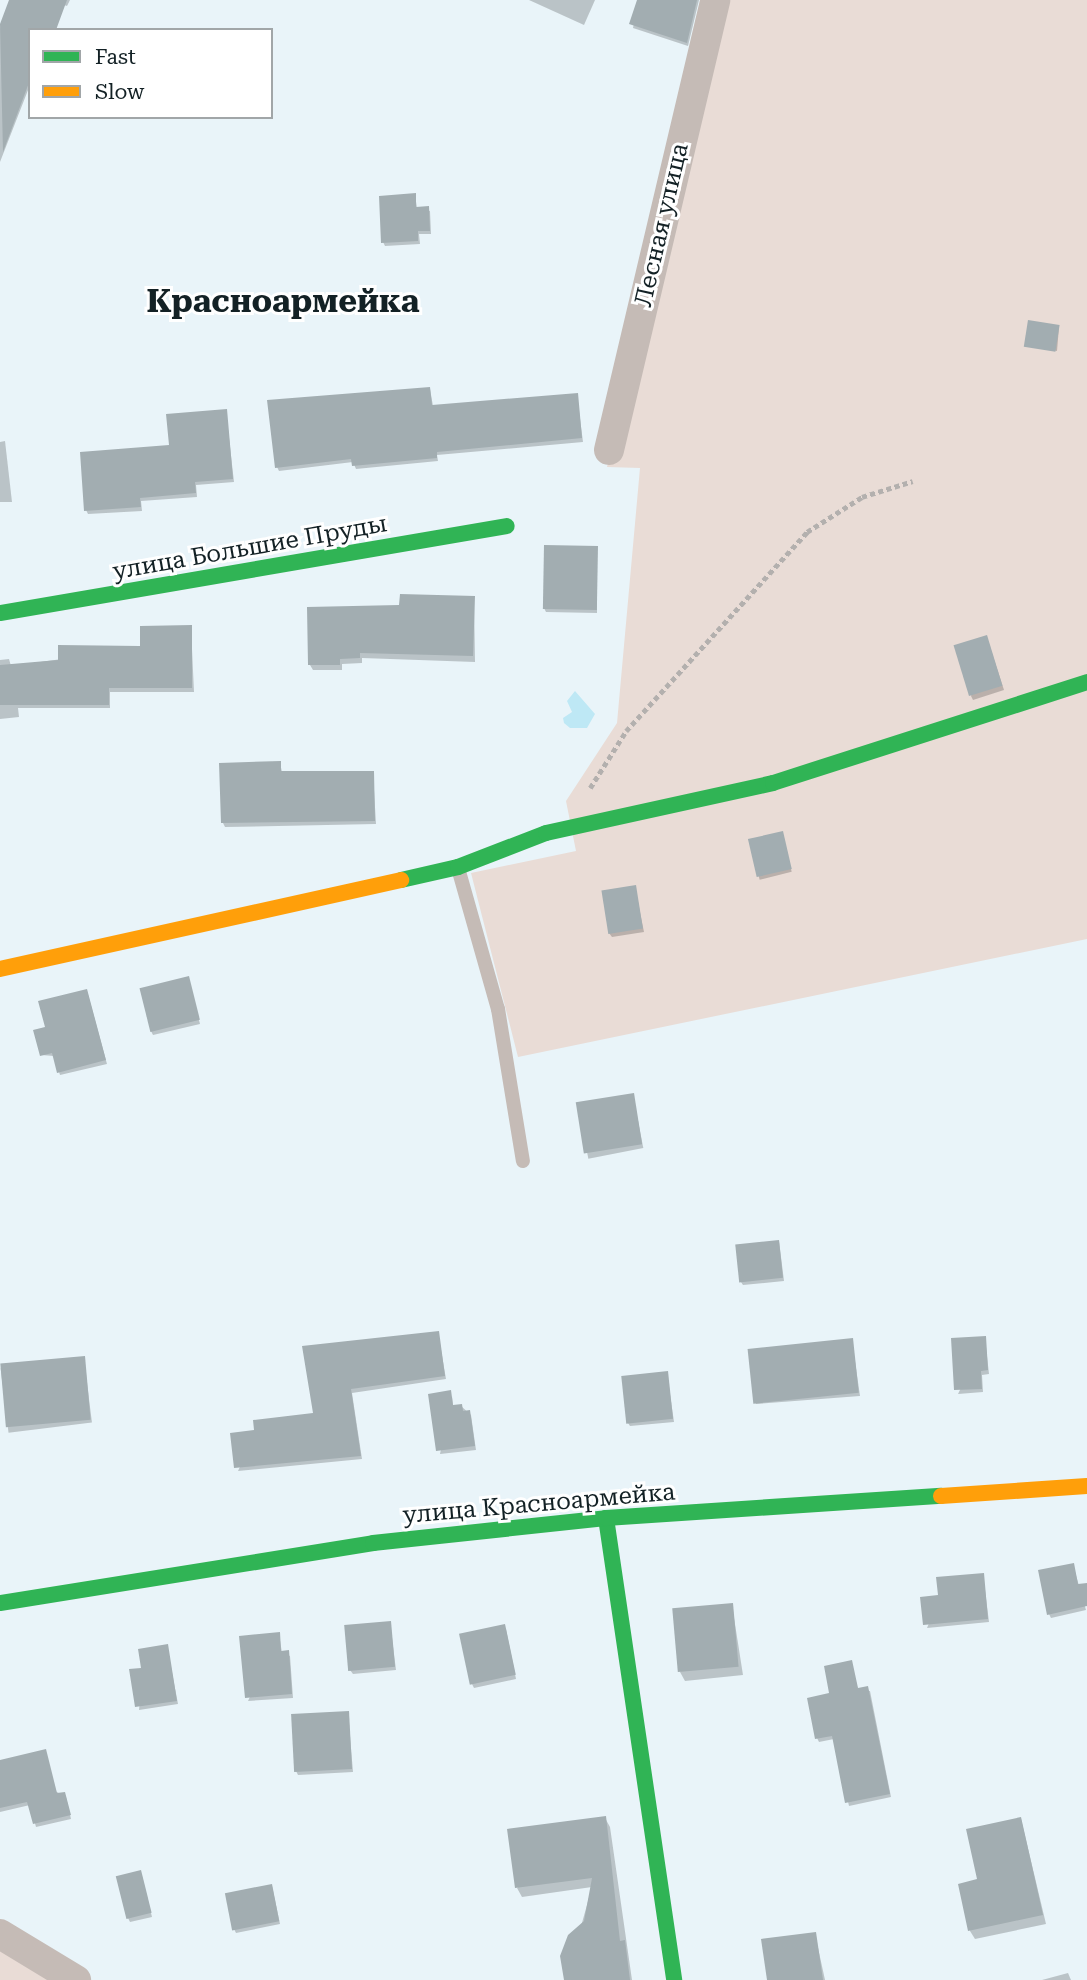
<!DOCTYPE html>
<meta charset="utf-8">
<style>
body{margin:0}
#map{position:relative;width:1087px;height:1980px;overflow:hidden;background:#e9f4f9;font-family:"Roboto Serif",serif}
div>[style]{position:absolute}
.green>*{inset:0;background:#e9dcd6}
.water>*{inset:0;background:#bee8f5}
.shadow>*{inset:0;background:#0003;transform-origin:0 0}
.building>*{inset:0;background:#a2adb1;transform-origin:0 0}
.path>*{height:4.5px;margin-top:-2.25px;transform-origin:0;background:repeating-linear-gradient(90deg,#b3b0ae 0 5px,transparent 0 8.5px)}
.lane>*{height:14px;margin:-7px;padding:0 7px;transform-origin:7px;border-radius:7px;background:#c5bbb6}
.street>*{height:30px;margin:-15px;padding:0 15px;transform-origin:15px;border-radius:15px;background:#c5bbb6}
.fast>*{height:16px;margin:-8px;padding:0 8px;transform-origin:8px;border-radius:8px;background:#30b455}
.slow>*{height:16px;margin:-8px;padding:0 8px;transform-origin:8px;border-radius:8px;background:#ff9f0a}
span{translate:-50% -50%;white-space:nowrap;text-align:center;line-height:1.15;-webkit-text-stroke:6px #fff;paint-order:stroke}
.street-label{font-size:24px;color:#132125}
.district-label{font-size:32px;color:#132125;font-weight:700}
.legend{position:absolute;left:28px;top:28px;width:245px;height:91px;box-sizing:border-box;background:#fff;border:2px solid #a1a6a8;margin:0;padding:9px 12px;list-style:none;font-size:21px;color:#132125}
.legend li{display:flex;align-items:center;gap:14px;height:35px}
.legend b{width:35px;border:2px solid #a1a6a8}
</style>
<div id="map">
<div class="green">
<i style="clip-path:polygon(722px 0,1087px 0,1087px 939px,518px 1057px,471px 873px,576px 851px,566px 801px,617px 723px,640px 468px,607px 467px)"></i>
<i style="clip-path:polygon(0 1946px,56px 1980px,0 1980px)"></i>
</div>
<div class="water">
<i style="clip-path:polygon(575px 691px,595px 714px,587px 728px,570px 728px,564px 723px,563px 718px,572px 712px,567px 701px)"></i>
</div>
<div class="shadow">
<i style="clip-path:polygon(11px 0,70px 0,67px 6px,61px 4px,30px 30px,30px 85px,0 162px,0 29px)"></i>
<i style="clip-path:polygon(529px 0,595px 0,584px 25px)"></i>
<i style="clip-path:polygon(639px 0,699px 0,688px 46px,633px 28px)"></i>
<i style="clip-path:polygon(415px 195px,417px 208px,430px 211px,431px 234px,419px 234px,420px 244px,385px 246px,383px 242px)"></i>
<i style="clip-path:polygon(1059px 327px,1057px 351px,1026px 345px)"></i>
<i style="clip-path:polygon(430px 389px,433px 406px,577px 395px,583px 442px,437px 455px,438px 461px,356px 469px,353px 462px,279px 471px,277px 467px)"></i>
<i style="clip-path:polygon(226px 411px,234px 482px,196px 485px,197px 497px,141px 501px,142px 511px,88px 514px,86px 510px,171px 447px)"></i>
<i style="clip-path:polygon(5px 441px,12px 502px,0 502px,0 442px)"></i>
<i style="clip-path:polygon(597px 547px,597px 613px,546px 612px,544px 608px)"></i>
<i style="clip-path:polygon(474px 598px,475px 662px,362px 658px,362px 663px,342px 664px,342px 670px,313px 670px,310px 665px,401px 606px)"></i>
<i style="clip-path:polygon(191px 627px,194px 692px,110px 692px,110px 708px,18px 708px,19px 717px,0 719px,0 660px,9px 659px,11px 666px,142px 648px)"></i>
<i style="clip-path:polygon(988px 641px,1004px 690px,973px 700px,971px 696px)"></i>
<i style="clip-path:polygon(280px 763px,282px 772px,373px 773px,376px 824px,225px 827px,223px 823px)"></i>
<i style="left:782px;top:833px;width:40px;height:33px;rotate:76deg"></i>
<i style="clip-path:polygon(635px 887px,644px 932px,612px 937px,609px 933px)"></i>
<i style="clip-path:polygon(188px 978px,200px 1024px,153px 1035px,151px 1031px)"></i>
<i style="clip-path:polygon(87px 991px,107px 1064px,60px 1075px,54px 1056px,41px 1055px,47px 1028px)"></i>
<i style="left:633px;top:1095px;width:54px;height:56px;rotate:79deg"></i>
<i style="clip-path:polygon(779px 1241px,784px 1281px,743px 1285px,741px 1282px)"></i>
<i style="clip-path:polygon(438px 1332px,446px 1379px,352px 1393px,362px 1459px,238px 1471px,256px 1432px,315px 1414px,304px 1347px)"></i>
<i style="clip-path:polygon(985px 1338px,989px 1374px,982px 1375px,983px 1392px,958px 1394px)"></i>
<i style="clip-path:polygon(852px 1340px,860px 1396px,756px 1404px,754px 1400px)"></i>
<i style="left:84px;top:1358px;width:65px;height:84px;rotate:83deg"></i>
<i style="clip-path:polygon(667px 1373px,674px 1422px,630px 1426px,628px 1423px)"></i>
<i style="clip-path:polygon(452px 1396px,453px 1407px,461px 1406px,471px 1415px,476px 1450px,440px 1454px)"></i>
<i style="clip-path:polygon(1073px 1565px,1086px 1610px,1051px 1618px,1049px 1614px)"></i>
<i style="clip-path:polygon(983px 1574px,989px 1622px,927px 1628px,940px 1596px)"></i>
<i style="clip-path:polygon(732px 1605px,743px 1675px,685px 1681px,680px 1672px)"></i>
<i style="clip-path:polygon(390px 1622px,396px 1670px,353px 1674px,350px 1670px)"></i>
<i style="clip-path:polygon(506px 1629px,516px 1679px,474px 1688px,472px 1684px)"></i>
<i style="clip-path:polygon(279px 1634px,282px 1653px,290px 1656px,293px 1698px,248px 1701px)"></i>
<i style="clip-path:polygon(167px 1646px,178px 1704px,139px 1710px,143px 1670px)"></i>
<i style="clip-path:polygon(851px 1662px,858px 1690px,870px 1691px,891px 1797px,849px 1806px,834px 1739px,819px 1742px,817px 1738px)"></i>
<i style="clip-path:polygon(348px 1712px,353px 1772px,298px 1775px,296px 1771px)"></i>
<i style="clip-path:polygon(0 1761px,66px 1797px,71px 1819px,36px 1827px,30px 1805px,0 1812px)"></i>
<i style="clip-path:polygon(605px 1818px,610px 1827px,632px 1980px,566px 1980px,592px 1887px,522px 1897px,517px 1888px)"></i>
<i style="clip-path:polygon(1021px 1819px,1046px 1924px,975px 1939px,970px 1931px,979px 1881px)"></i>
<i style="clip-path:polygon(142px 1876px,152px 1917px,130px 1922px,128px 1918px)"></i>
<i style="clip-path:polygon(272px 1886px,280px 1924px,236px 1933px,234px 1929px)"></i>
<i style="clip-path:polygon(815px 1934px,825px 1980px,769px 1980px)"></i>
<i style="clip-path:polygon(1068px 1973px,1071px 1980px,1042px 1980px)"></i>
</div>
<div class="building">
<i style="clip-path:polygon(9px 0,67px 0,56px 30px,30px 30px,30px 80px,3px 152px,0 24px)"></i>
<i style="clip-path:polygon(637px 0,697px 0,687px 43px,629px 24px)"></i>
<i style="clip-path:polygon(416px 193px,416px 207px,429px 206px,430px 231px,418px 231px,418px 241px,381px 243px,379px 196px)"></i>
<i style="left:1028px;top:320px;width:32px;height:27px;rotate:9deg"></i>
<i style="clip-path:polygon(430px 387px,432px 405px,578px 393px,582px 438px,437px 452px,437px 458px,352px 466px,351px 459px,275px 468px,267px 400px)"></i>
<i style="clip-path:polygon(227px 409px,233px 479px,195px 482px,196px 493px,140px 498px,141px 507px,84px 511px,80px 452px,169px 445px,166px 414px)"></i>
<i style="left:544px;top:545px;width:54px;height:64px;rotate:1deg"></i>
<i style="clip-path:polygon(400px 594px,475px 596px,473px 656px,360px 653px,360px 658px,340px 659px,340px 665px,308px 665px,307px 607px,399px 605px)"></i>
<i style="clip-path:polygon(192px 625px,192px 688px,109px 688px,109px 705px,0 705px,0 665px,58px 660px,58px 645px,140px 646px,140px 626px)"></i>
<i style="left:987px;top:635px;width:53px;height:35px;rotate:73deg"></i>
<i style="clip-path:polygon(281px 761px,281px 771px,374px 771px,375px 821px,221px 823px,219px 763px)"></i>
<i style="left:783px;top:831px;width:39px;height:36px;rotate:77deg"></i>
<i style="left:636px;top:885px;width:44px;height:35px;rotate:81deg"></i>
<i style="left:189px;top:976px;width:45px;height:51px;rotate:76deg"></i>
<i style="clip-path:polygon(87px 989px,106px 1060px,57px 1073px,52px 1053px,40px 1056px,33px 1030px,45px 1027px,38px 1001px)"></i>
<i style="left:634px;top:1093px;width:52px;height:59px;rotate:81deg"></i>
<i style="left:779px;top:1240px;width:38px;height:44px;rotate:84deg"></i>
<i style="clip-path:polygon(439px 1331px,445px 1376px,351px 1389px,361px 1456px,234px 1468px,230px 1433px,254px 1430px,253px 1420px,313px 1413px,302px 1346px)"></i>
<i style="clip-path:polygon(986px 1336px,988px 1370px,981px 1371px,982px 1389px,954px 1390px,951px 1338px)"></i>
<i style="left:853px;top:1338px;width:55px;height:106px;rotate:84deg"></i>
<i style="left:85px;top:1356px;width:64px;height:85px;rotate:85deg"></i>
<i style="left:668px;top:1371px;width:48px;height:47px;rotate:84deg"></i>
<i style="clip-path:polygon(451px 1390px,453px 1405px,462px 1404px,463px 1411px,470px 1410px,475px 1446px,436px 1451px,428px 1394px)"></i>
<i style="clip-path:polygon(1074px 1563px,1078px 1584px,1087px 1583px,1087px 1606px,1047px 1615px,1038px 1570px)"></i>
<i style="clip-path:polygon(984px 1573px,988px 1619px,923px 1625px,920px 1597px,938px 1595px,936px 1577px)"></i>
<i style="left:733px;top:1603px;width:64px;height:61px;rotate:85deg"></i>
<i style="left:391px;top:1621px;width:46px;height:47px;rotate:85deg"></i>
<i style="left:505px;top:1624px;width:52px;height:47px;rotate:78deg"></i>
<i style="clip-path:polygon(280px 1632px,281px 1651px,289px 1650px,292px 1694px,245px 1698px,239px 1636px)"></i>
<i style="clip-path:polygon(168px 1644px,177px 1701px,135px 1707px,129px 1669px,141px 1668px,138px 1649px)"></i>
<i style="clip-path:polygon(852px 1660px,858px 1688px,868px 1686px,890px 1794px,845px 1803px,832px 1736px,815px 1739px,807px 1698px,829px 1693px,824px 1666px)"></i>
<i style="left:349px;top:1711px;width:58px;height:58px;rotate:87deg"></i>
<i style="clip-path:polygon(46px 1749px,57px 1793px,65px 1792px,71px 1815px,33px 1824px,27px 1802px,0 1808px,0 1760px)"></i>
<i style="clip-path:polygon(606px 1816px,620px 1941px,625px 1940px,630px 1980px,564px 1980px,560px 1956px,568px 1935px,584px 1921px,592px 1878px,515px 1888px,507px 1829px)"></i>
<i style="clip-path:polygon(1021px 1817px,1043px 1915px,968px 1931px,958px 1884px,977px 1879px,966px 1829px)"></i>
<i style="left:141px;top:1870px;width:44px;height:26px;rotate:76deg"></i>
<i style="left:272px;top:1884px;width:38px;height:48px;rotate:79deg"></i>
<i style="clip-path:polygon(816px 1932px,823px 1980px,767px 1980px,761px 1939px)"></i>
</div>
<div class="path">
<i style="left:590px;top:788px;width:67px;rotate:-57.7deg"></i>
<i style="left:626px;top:731px;width:269px;rotate:-47.7deg"></i>
<i style="left:807px;top:532px;width:65px;rotate:-32.5deg"></i>
<i style="left:862px;top:497px;width:53px;rotate:-17.4deg"></i>
</div>
<div class="lane">
<i style="left:458px;top:868px;width:147px;rotate:74.2deg"></i>
<i style="left:498px;top:1009px;width:154px;rotate:80.7deg"></i>
</div>
<div class="street">
<i style="left:609px;top:450px;width:462px;rotate:-76.7deg"></i>
<i style="left:0;top:1934px;width:89px;rotate:31.2deg"></i>
</div>
<div class="fast">
<i style="left:0;top:613px;width:514px;rotate:-9.74deg"></i>
<i style="left:401px;top:880px;width:58px;rotate:-12.8deg"></i>
<i style="left:458px;top:867px;width:94px;rotate:-21.1deg"></i>
<i style="left:546px;top:833px;width:232px;rotate:-12.4deg"></i>
<i style="left:773px;top:783px;width:330px;rotate:-17.8deg"></i>
<i style="left:606px;top:1518px;width:467px;rotate:81.6deg"></i>
<i style="left:0;top:1603px;width:378px;rotate:-9.1deg"></i>
<i style="left:373px;top:1543px;width:234px;rotate:-6.1deg"></i>
<i style="left:606px;top:1518px;width:336px;rotate:-3.8deg"></i>
</div>
<div class="slow">
<i style="left:0;top:969px;width:411px;rotate:-12.5deg"></i>
<i style="left:941px;top:1496px;width:146px;rotate:-3.9deg"></i>
</div>
<div class="street-label">
<span style="left:662px;top:225px;rotate:-77deg">Лесная улица</span>
<span style="left:250px;top:548px;rotate:-10deg">улица Большие Пруды</span>
<span style="left:539px;top:1504px;rotate:-5deg">улица Красноармейка</span>
</div>
<div class="district-label">
<span style="left:283px;top:301px">Красноармейка</span>
</div>
<ul class="legend">
<li><b style="height:9px;background:#30b455"></b>Fast</li>
<li><b style="height:9px;background:#ff9f0a"></b>Slow</li>
</ul>
</div>
